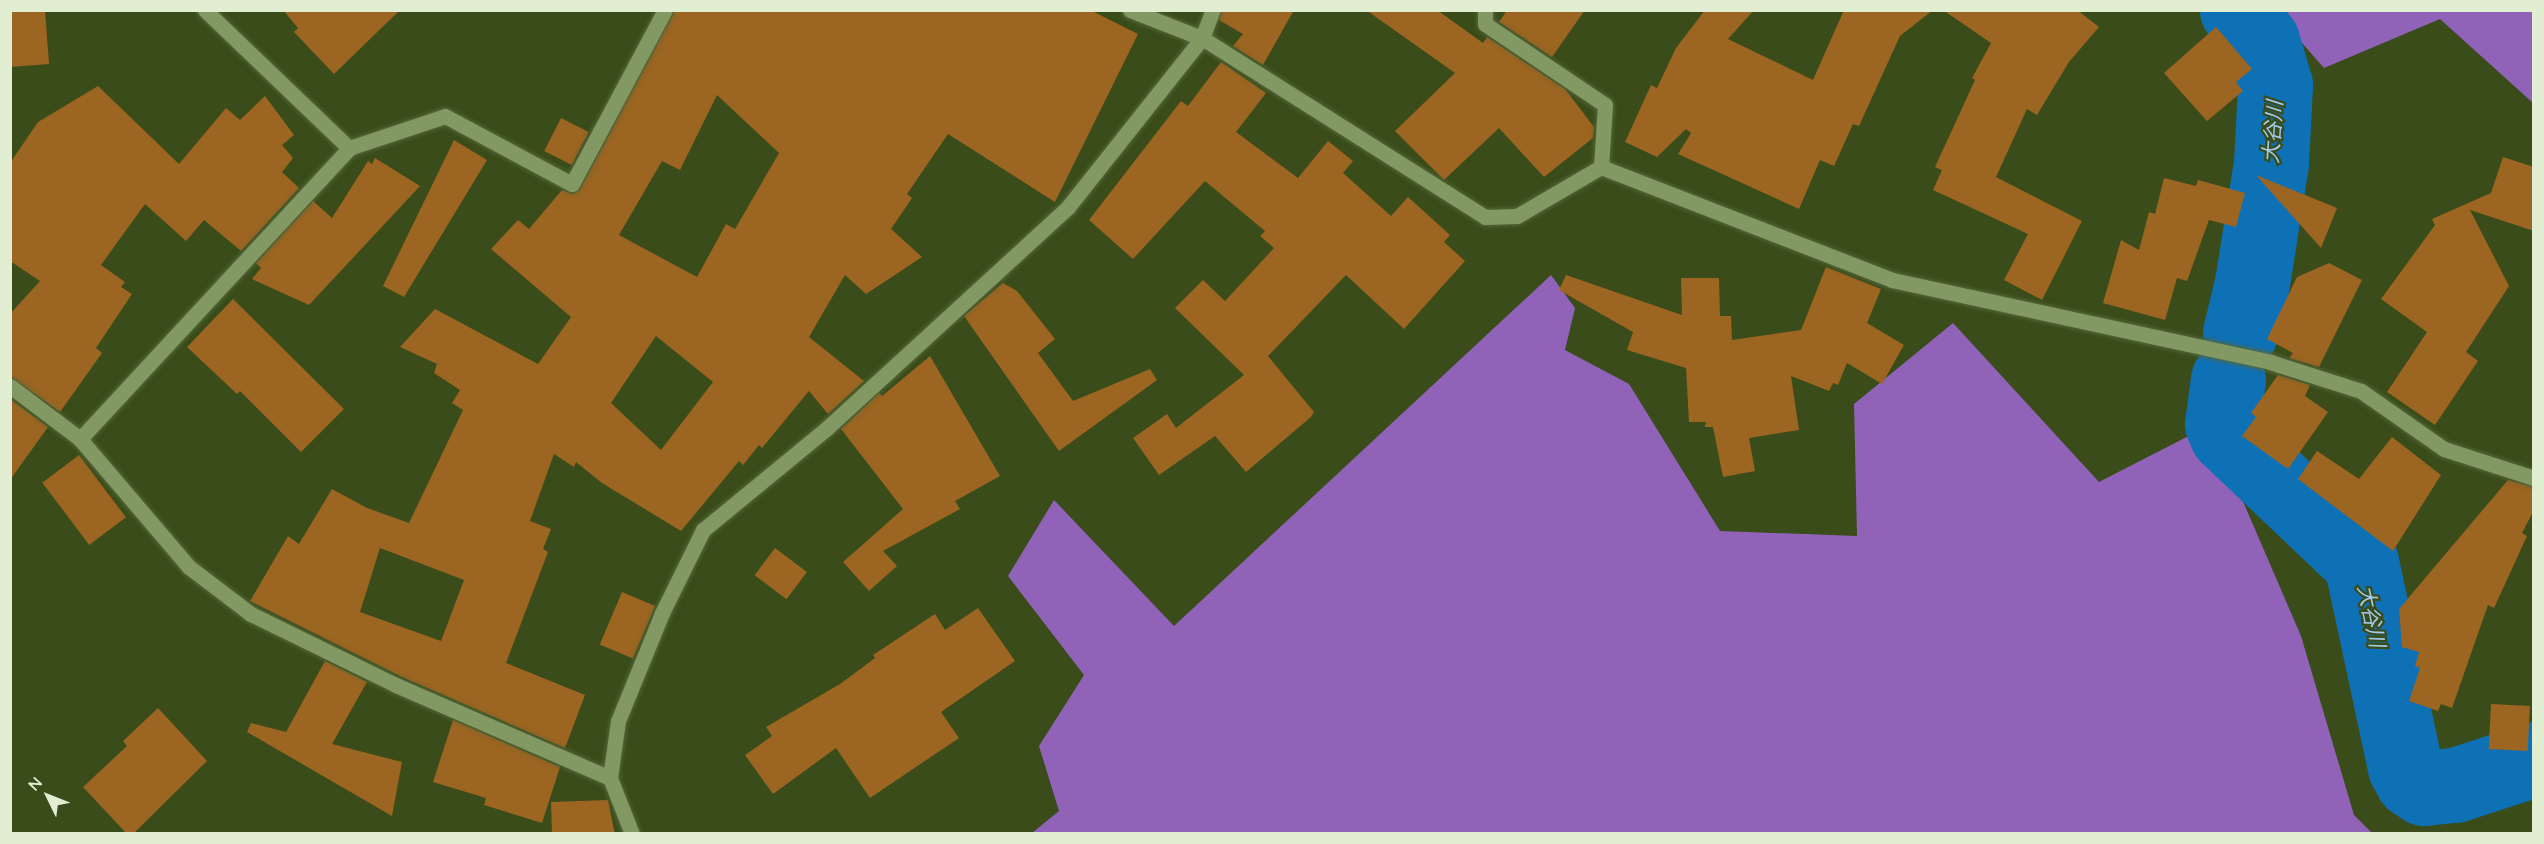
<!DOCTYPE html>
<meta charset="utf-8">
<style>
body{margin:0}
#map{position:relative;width:2544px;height:844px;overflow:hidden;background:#394c19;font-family:Quicksand,"Noto Sans JP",sans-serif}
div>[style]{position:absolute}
.forest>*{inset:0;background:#9063b9}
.river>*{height:75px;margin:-37.5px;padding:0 37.5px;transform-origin:37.5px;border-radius:37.5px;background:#0f71b5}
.building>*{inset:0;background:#9c6521;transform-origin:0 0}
.roads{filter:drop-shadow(0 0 2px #56663b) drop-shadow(0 0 2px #56663b)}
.minor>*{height:15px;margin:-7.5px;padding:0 7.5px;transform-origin:7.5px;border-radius:7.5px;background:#839964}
span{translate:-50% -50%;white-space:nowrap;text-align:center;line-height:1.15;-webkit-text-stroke:4.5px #394c19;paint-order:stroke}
.water-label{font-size:21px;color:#a3caee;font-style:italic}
.frame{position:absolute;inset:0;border:12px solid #e2eed2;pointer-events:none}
.north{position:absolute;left:18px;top:766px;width:60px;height:60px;-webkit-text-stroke:4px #394c19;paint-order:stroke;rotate:313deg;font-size:16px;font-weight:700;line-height:24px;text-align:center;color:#e2eed2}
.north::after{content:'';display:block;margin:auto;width:21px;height:27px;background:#e2eed2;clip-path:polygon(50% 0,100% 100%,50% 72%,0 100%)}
</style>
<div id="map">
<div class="forest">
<i style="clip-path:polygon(2274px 11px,2533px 11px,2533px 103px,2440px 19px,2324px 68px)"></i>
<i style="clip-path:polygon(1551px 275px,1575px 308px,1565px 350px,1629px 384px,1720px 531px,1857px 536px,1854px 404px,1953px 323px,2099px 482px,2210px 425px,2301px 636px,2354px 815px,2372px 833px,1032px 833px,1059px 811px,1039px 746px,1084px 675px,1008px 576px,1054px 500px,1174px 626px)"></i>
</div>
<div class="river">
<i style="left:2237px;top:10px;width:40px;rotate:51deg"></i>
<i style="left:2262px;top:41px;width:46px;rotate:73.5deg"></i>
<i style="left:2275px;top:85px;width:78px;rotate:92.9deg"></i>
<i style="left:2271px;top:163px;width:121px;rotate:99deg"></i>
<i style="left:2252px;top:283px;width:51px;rotate:103.5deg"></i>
<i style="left:2228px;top:379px;width:45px;rotate:97.6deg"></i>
<i style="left:2222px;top:424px;width:12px;rotate:66deg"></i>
<i style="left:2227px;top:435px;width:185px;rotate:43.5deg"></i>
<i style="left:2361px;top:562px;width:210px;rotate:77.9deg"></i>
<i style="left:2405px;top:767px;width:15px;rotate:62deg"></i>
<i style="left:2412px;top:780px;width:14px;rotate:34deg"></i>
<i style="left:2424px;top:788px;width:31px;rotate:-6deg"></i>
<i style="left:2455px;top:785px;width:83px;rotate:-18.2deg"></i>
</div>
<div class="building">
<i style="clip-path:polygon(10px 10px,45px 10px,49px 64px,10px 67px)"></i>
<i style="clip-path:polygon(283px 10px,400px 10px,334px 74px,294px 32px,298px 28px)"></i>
<i style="clip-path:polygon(evenodd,675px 10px,1090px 10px,1138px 34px,1055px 202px,948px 134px,907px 194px,912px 198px,891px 229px,922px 257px,866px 294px,845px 275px,809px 337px,864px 381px,828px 414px,809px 391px,762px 448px,759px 445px,743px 465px,739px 461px,681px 531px,602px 483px,576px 462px,574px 467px,554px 454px,530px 521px,551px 529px,543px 549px,548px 552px,506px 663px,585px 695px,565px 748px,400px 676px,250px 601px,288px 536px,299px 544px,332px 489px,367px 508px,409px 523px,463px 410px,452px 403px,460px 390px,434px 373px,437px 364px,400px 347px,435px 309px,538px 364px,571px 317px,491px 249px,518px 220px,529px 229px,562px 190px,573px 194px,580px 189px,675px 10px,717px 95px,779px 153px,735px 229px,726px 224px,697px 277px,619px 235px,662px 161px,680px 170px,717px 95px,675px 10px,656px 336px,713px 382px,661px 450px,611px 403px,656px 336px,675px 10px,380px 548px,464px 580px,441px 641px,360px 612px,380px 548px)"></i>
<i style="clip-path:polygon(1222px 10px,1294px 10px,1263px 65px,1233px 46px,1243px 34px,1219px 20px)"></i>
<i style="clip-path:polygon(1366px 10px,1437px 10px,1483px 43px,1487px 37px,1565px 89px,1594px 127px,1593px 138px,1544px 177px,1499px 128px,1444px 180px,1395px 131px,1455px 73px)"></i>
<i style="clip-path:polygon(1507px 10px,1585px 10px,1552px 57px,1499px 22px)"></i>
<i style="clip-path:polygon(1705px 10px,1754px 10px,1728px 39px,1813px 80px,1844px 10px,1933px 10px,1900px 36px,1859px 126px,1853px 124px,1834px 166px,1820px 160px,1799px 209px,1678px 154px,1691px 133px,1686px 129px,1657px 157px,1625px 142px,1651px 85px,1657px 88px,1676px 48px)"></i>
<i style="clip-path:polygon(1943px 10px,2077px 10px,2099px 27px,2069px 62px,2037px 115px,2027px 109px,1996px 177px,2082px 221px,2042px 300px,2004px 280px,2028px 234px,1933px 190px,1942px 170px,1935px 167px,1975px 80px,1972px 78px,1991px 43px)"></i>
<i style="clip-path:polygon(2216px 27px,2252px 69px,2236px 82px,2243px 91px,2207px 121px,2164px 73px)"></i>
<i style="clip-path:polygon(1221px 62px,1266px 93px,1236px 132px,1298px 178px,1328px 141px,1353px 161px,1343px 173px,1391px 216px,1408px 197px,1450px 235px,1444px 242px,1465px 261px,1404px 329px,1346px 275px,1268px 356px,1314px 412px,1311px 417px,1246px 472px,1215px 436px,1159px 475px,1133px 438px,1167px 414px,1176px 428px,1244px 375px,1175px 308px,1203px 280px,1225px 301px,1274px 248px,1260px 236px,1265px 231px,1205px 181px,1133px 259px,1089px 220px,1181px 101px,1188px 106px)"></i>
<i style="clip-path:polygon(98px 86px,179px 164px,226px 108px,240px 120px,265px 96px,294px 135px,282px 145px,293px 158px,282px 172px,299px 188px,241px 251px,204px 220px,186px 241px,145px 204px,101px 265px,125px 282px,121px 287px,132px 294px,96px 348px,102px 353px,60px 412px,10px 376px,10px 314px,40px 281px,10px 261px,10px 163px,38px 122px)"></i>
<i style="left:561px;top:118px;width:31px;height:37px;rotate:27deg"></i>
<i style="clip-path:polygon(454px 140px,487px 160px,404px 297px,383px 286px)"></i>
<i style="clip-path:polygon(2503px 157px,2534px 167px,2534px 231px,2470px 210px,2509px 286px,2466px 352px,2478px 361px,2435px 425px,2387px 392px,2427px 332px,2381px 299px,2435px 225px,2432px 219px,2491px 193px)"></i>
<i style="clip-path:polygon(375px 158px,420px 186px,309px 305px,252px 279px,261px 268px,256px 263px,313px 201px,332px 218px,368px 161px,372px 164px)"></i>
<i style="clip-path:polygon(2256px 175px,2337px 208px,2321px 248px)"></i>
<i style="clip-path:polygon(2164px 178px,2196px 186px,2198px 180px,2245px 193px,2236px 227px,2209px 220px,2187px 281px,2177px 278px,2165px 320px,2103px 303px,2121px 240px,2139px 250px,2149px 212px,2155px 214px)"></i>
<i style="clip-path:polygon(2329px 263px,2362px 280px,2319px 367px,2289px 358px,2293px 353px,2267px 339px,2297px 277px)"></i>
<i style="clip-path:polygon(1826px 267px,1881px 289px,1867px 323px,1904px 345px,1882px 384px,1847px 363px,1838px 385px,1833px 383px,1829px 391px,1791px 376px,1799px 430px,1749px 438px,1755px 471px,1723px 477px,1713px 427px,1705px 427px,1706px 422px,1689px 422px,1686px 368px,1627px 350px,1633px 332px,1559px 290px,1566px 275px,1682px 315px,1681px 278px,1719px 278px,1720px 316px,1731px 316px,1732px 340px,1801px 330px)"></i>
<i style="clip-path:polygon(1003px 283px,1017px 291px,1055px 339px,1038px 353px,1073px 401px,1150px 369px,1157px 380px,1059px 451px,964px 316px)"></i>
<i style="clip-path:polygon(233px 299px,344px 409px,301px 452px,240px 391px,237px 394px,187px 347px)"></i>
<i style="clip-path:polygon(930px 356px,1000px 476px,955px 501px,960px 509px,883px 551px,897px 566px,869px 591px,843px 562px,903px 509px,841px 429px,879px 393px,882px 396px)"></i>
<i style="clip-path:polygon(2278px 375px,2310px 385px,2305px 396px,2328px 412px,2288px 469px,2242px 436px,2256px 417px,2251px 413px)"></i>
<i style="clip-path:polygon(10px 399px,48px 427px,10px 480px)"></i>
<i style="clip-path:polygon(2392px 437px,2441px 475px,2393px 551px,2298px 479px,2317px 451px,2359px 479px)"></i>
<i style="left:79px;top:455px;width:78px;height:46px;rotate:53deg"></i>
<i style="clip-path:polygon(2508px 480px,2534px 487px,2534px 510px,2522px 533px,2527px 536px,2494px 608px,2488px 605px,2452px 708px,2441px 704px,2438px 711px,2409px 701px,2420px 668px,2415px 666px,2419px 652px,2402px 647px,2399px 609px)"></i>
<i style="left:775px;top:548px;width:40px;height:34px;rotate:37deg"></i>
<i style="left:622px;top:592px;width:36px;height:57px;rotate:23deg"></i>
<i style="clip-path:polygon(978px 608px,1015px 661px,941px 712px,959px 738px,870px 798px,836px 748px,773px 794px,745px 755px,772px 736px,766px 727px,840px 684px,875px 658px,873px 655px,935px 614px,945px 630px)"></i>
<i style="clip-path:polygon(325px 661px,367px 682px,332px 744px,402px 762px,392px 816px,247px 732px,251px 723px,286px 732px)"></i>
<i style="left:2491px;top:704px;width:39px;height:45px;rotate:3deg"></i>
<i style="clip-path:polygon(158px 708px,207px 761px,133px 834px,127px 834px,83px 787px,127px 746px,123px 741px)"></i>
<i style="clip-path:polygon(453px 720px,560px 767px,542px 823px,484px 805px,486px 798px,433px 782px)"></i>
<i style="clip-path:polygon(608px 800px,615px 834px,552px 834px,551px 802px)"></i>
</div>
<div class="roads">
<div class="minor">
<i style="left:205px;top:10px;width:199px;rotate:43.8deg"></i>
<i style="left:1130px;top:10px;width:77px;rotate:21.3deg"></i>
<i style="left:1202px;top:38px;width:335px;rotate:32.3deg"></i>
<i style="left:1485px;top:217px;width:32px;rotate:-2deg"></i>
<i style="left:1517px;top:216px;width:97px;rotate:-30.3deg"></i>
<i style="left:1485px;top:10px;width:14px;rotate:90deg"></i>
<i style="left:1485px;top:24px;width:145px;rotate:34deg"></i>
<i style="left:1605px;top:105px;width:62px;rotate:93.7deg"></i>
<i style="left:1601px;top:167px;width:312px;rotate:21.2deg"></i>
<i style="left:1892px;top:280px;width:387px;rotate:12.2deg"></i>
<i style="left:2270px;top:362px;width:96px;rotate:17.7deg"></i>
<i style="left:2361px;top:391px;width:101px;rotate:34.9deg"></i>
<i style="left:2444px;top:449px;width:95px;rotate:17.9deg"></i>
<i style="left:10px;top:386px;width:88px;rotate:37.1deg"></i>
<i style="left:80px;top:439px;width:168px;rotate:49.6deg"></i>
<i style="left:189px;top:567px;width:78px;rotate:37.2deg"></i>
<i style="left:251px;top:614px;width:161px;rotate:26.1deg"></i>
<i style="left:396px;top:685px;width:233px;rotate:23.5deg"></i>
<i style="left:80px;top:439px;width:396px;rotate:-47.2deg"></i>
<i style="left:349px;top:148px;width:101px;rotate:-18.4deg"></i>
<i style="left:445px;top:116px;width:144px;rotate:28.2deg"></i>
<i style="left:572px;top:184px;width:197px;rotate:-61.9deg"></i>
<i style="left:632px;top:834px;width:60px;rotate:-111.4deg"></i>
<i style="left:610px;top:778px;width:58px;rotate:-82deg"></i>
<i style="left:618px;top:721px;width:117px;rotate:-67.8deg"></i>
<i style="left:662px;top:613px;width:93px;rotate:-63.7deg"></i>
<i style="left:703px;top:530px;width:159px;rotate:-39.4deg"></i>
<i style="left:826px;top:429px;width:328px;rotate:-42.5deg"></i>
<i style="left:1068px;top:207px;width:216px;rotate:-51.6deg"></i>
<i style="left:1202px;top:38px;width:30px;rotate:-69deg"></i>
</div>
</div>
<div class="water-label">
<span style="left:2272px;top:132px;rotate:-86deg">大谷川</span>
<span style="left:2372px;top:616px;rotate:78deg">大谷川</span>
</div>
<div class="frame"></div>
<div class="north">N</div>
</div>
